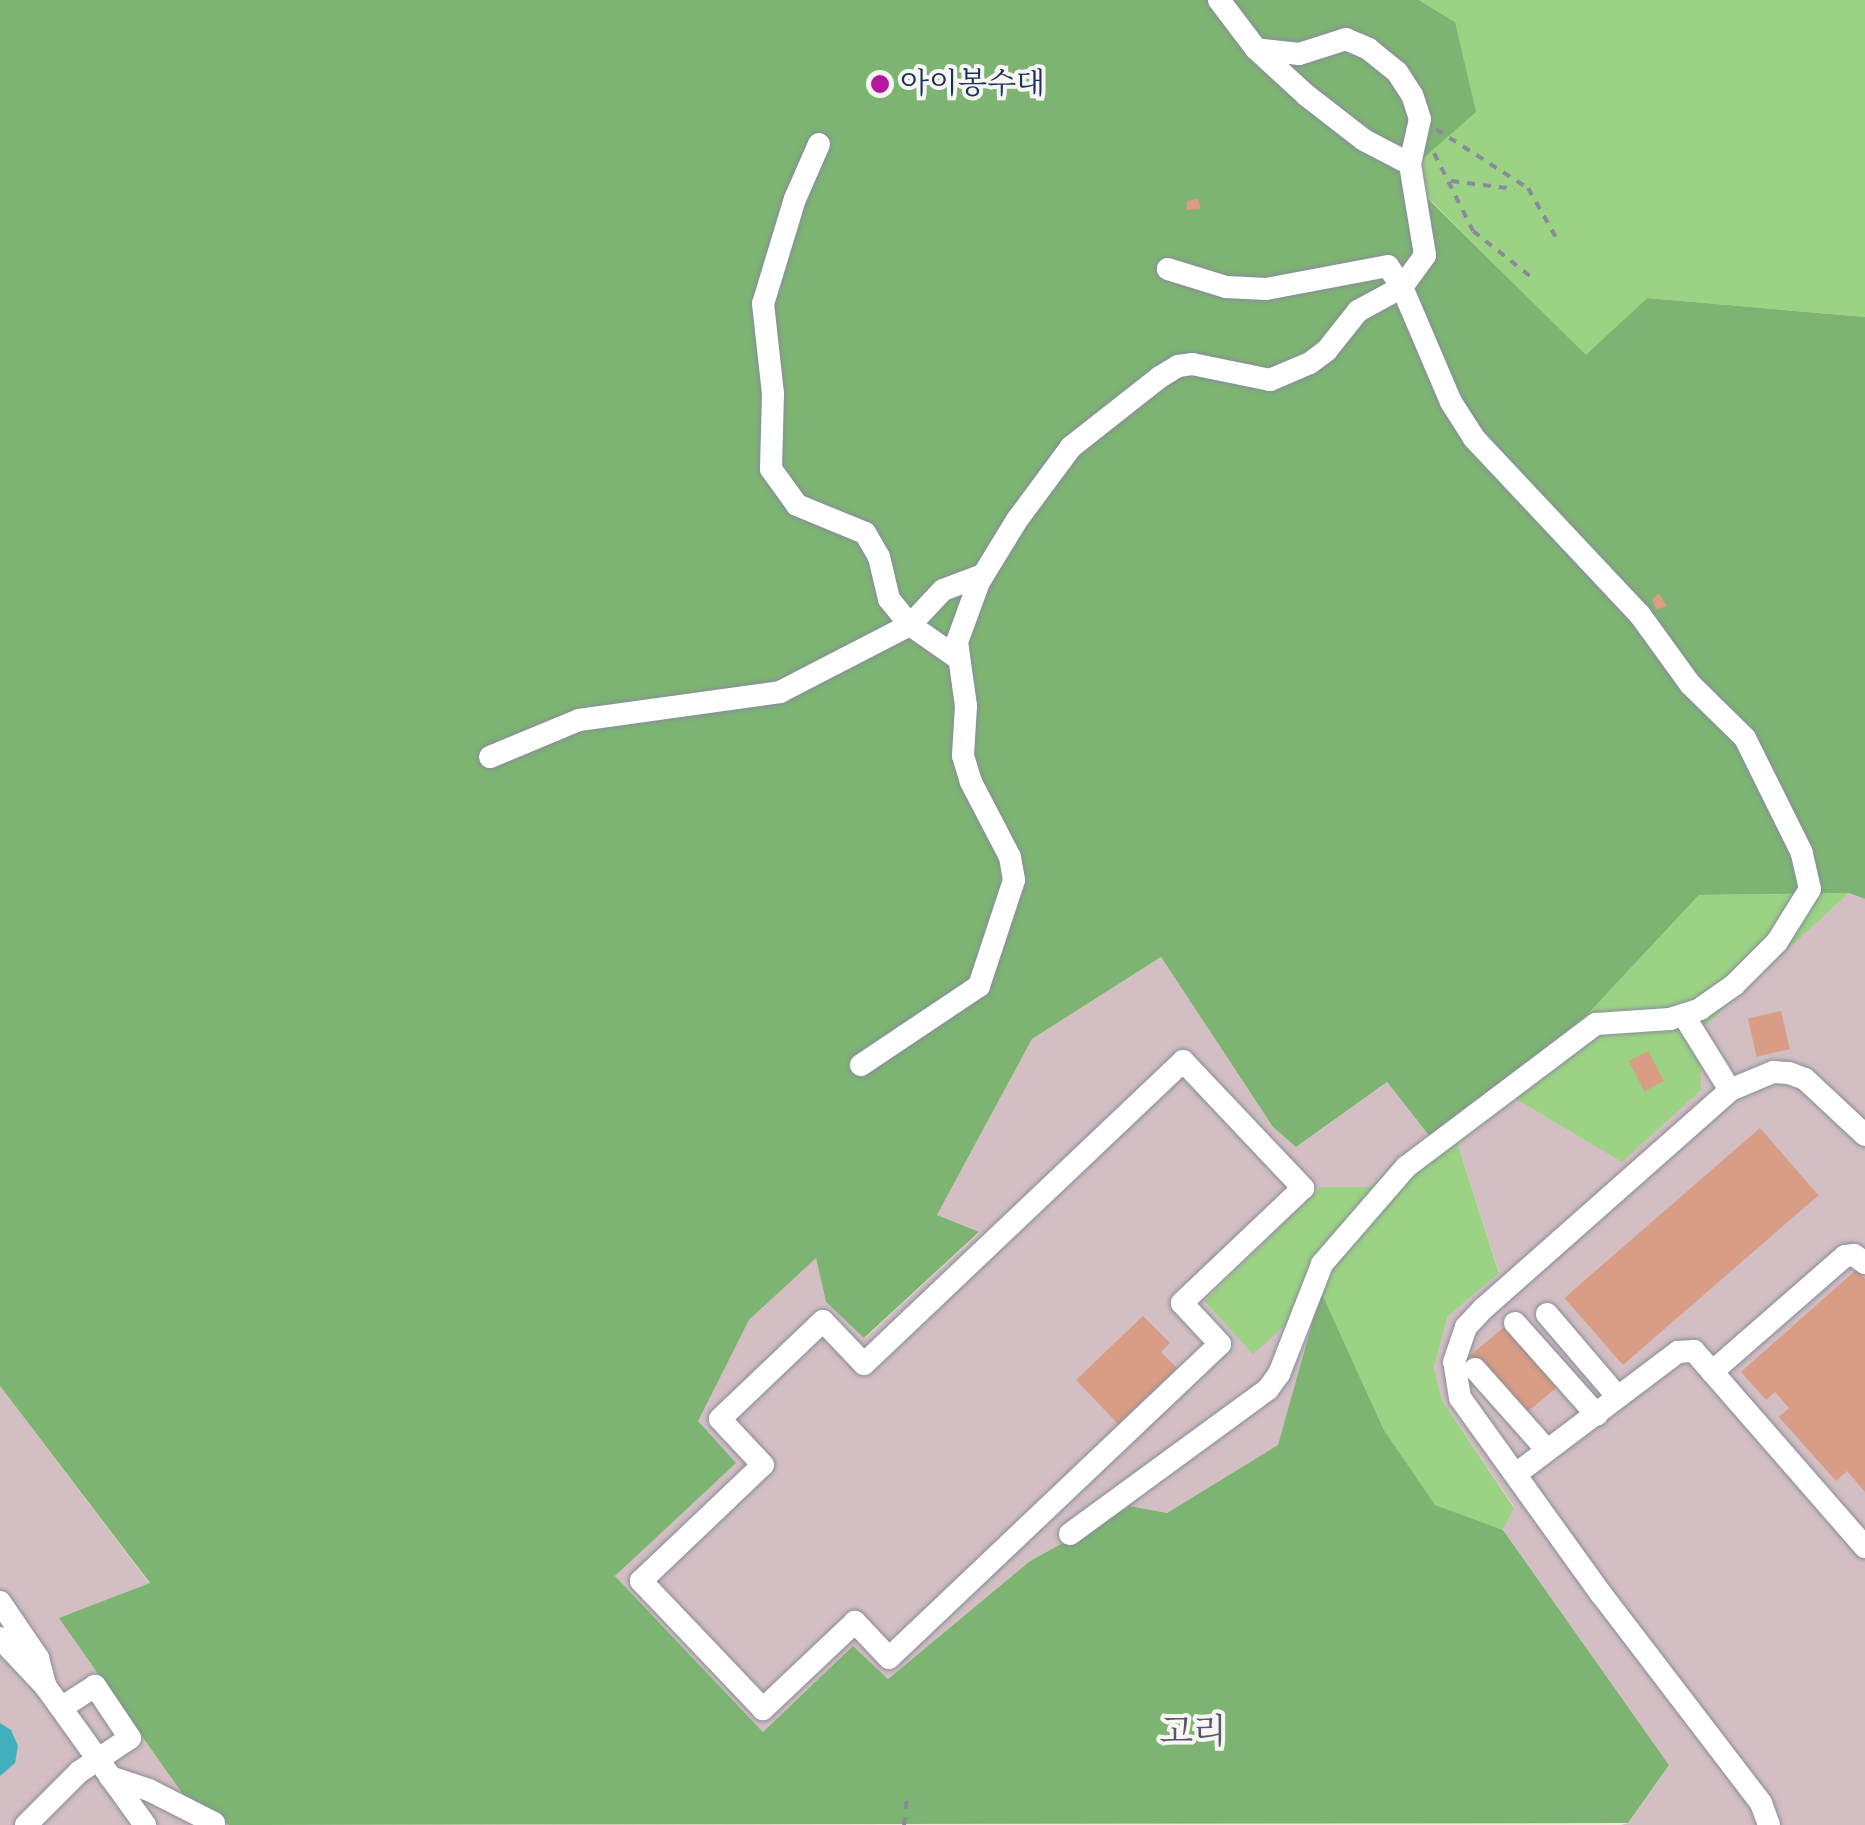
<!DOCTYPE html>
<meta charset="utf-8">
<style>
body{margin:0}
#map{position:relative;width:1865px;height:1825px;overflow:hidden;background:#f4e8d6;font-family:"IM FELL French Canon","Noto Serif KR",serif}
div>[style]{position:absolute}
.industrial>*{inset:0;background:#d2bec3}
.green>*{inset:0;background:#9cd284}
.forest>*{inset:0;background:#7db472}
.water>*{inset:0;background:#41b0bd}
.building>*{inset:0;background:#d99c84;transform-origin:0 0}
.path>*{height:4px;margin-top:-2px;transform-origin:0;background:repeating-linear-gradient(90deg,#888c9a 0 8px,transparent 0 16px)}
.roads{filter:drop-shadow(0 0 2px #888c9a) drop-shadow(0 0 2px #888c9a)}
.minor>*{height:22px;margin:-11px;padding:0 11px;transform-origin:11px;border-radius:11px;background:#fff}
.dots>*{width:28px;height:28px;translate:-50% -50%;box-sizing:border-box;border:5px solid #f6f6f2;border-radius:50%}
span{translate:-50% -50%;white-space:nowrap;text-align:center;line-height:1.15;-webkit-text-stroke:8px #f6f6f2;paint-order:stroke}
.poi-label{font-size:30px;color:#1b2f5e}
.left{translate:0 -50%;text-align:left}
.quarter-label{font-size:35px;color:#5e556b}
</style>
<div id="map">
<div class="industrial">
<i style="clip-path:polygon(1849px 893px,1865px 899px,1865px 1825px,1621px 1825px,1628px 1823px,1669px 1765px,1503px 1530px,1514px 1507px,1442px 1400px,1434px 1368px,1448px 1316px,1499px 1272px,1458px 1145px,1510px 1095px,1699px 1030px)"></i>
<i style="clip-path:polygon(1161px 957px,1273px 1127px,1296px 1147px,1387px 1082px,1431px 1138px,1369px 1187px,1320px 1187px,1204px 1301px,1253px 1353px,1321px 1292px,1279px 1445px,1167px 1513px,1130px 1506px,1030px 1561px,888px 1679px,853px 1647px,763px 1732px,615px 1576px,735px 1463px,697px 1421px,749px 1320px,816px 1257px,826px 1302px,865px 1338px,979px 1233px,937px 1215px,1032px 1039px)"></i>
<i style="clip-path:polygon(0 1386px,150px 1584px,60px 1618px,184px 1796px,229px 1825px,0 1825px)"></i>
</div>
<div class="green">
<i style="clip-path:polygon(1419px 0,1865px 0,1865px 317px,1647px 298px,1586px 356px,1404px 174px,1455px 22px)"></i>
<i style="clip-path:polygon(1849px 893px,1700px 1030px,1701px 1090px,1622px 1162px,1510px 1095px,1458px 1145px,1499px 1273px,1448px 1316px,1434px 1368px,1442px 1400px,1514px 1508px,1503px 1530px,1435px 1506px,1384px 1430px,1321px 1293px,1253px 1354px,1204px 1301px,1320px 1187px,1369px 1187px,1586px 1016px,1699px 895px)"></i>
</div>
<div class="forest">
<i style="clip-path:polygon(0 0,1419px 0,1455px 22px,1476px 112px,1404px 175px,1586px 355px,1647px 298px,1865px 317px,1865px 899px,1849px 893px,1699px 895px,1586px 1016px,1431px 1138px,1387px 1082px,1296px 1147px,1273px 1127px,1161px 957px,1032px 1039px,937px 1215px,979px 1232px,864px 1338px,826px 1302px,816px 1258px,749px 1320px,698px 1421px,736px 1463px,615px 1576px,763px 1732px,853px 1646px,888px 1679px,1030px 1561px,1130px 1506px,1167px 1513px,1278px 1445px,1321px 1292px,1384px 1430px,1435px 1505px,1503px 1530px,1669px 1765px,1628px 1823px,229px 1825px,184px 1796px,59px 1618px,150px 1583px,0 1386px)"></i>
</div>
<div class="water">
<i style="clip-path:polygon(0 1723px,11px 1730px,18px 1746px,15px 1763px,0 1776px)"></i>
</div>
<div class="building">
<i style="clip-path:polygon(1198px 198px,1201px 209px,1186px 210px,1187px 201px)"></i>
<i style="clip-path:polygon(1659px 593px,1667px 606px,1656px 610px,1652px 599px)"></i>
<i style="left:1781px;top:1011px;width:39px;height:34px;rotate:77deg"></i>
<i style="left:1648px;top:1051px;width:34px;height:22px;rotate:62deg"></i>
<i style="left:1760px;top:1128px;width:89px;height:259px;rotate:49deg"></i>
<i style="clip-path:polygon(1857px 1269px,1865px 1279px,1865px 1492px,1847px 1471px,1836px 1481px,1779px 1417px,1789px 1408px,1775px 1392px,1766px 1400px,1741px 1372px)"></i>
<i style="clip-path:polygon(1143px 1316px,1170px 1343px,1161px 1352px,1177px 1368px,1118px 1424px,1076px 1380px)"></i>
<i style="left:1510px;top:1322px;width:80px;height:52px;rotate:50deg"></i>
</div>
<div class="path">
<i style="left:1436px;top:129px;width:109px;rotate:32.7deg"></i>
<i style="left:1528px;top:188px;width:61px;rotate:60.5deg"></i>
<i style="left:1434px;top:153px;width:87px;rotate:63.4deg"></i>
<i style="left:1473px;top:231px;width:73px;rotate:38.3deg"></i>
<i style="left:1451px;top:181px;width:64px;rotate:7.2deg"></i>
<i style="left:904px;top:1825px;width:30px;rotate:-84deg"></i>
</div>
<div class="roads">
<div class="minor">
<i style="left:1219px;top:0;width:61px;rotate:52.9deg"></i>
<i style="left:1256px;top:49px;width:68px;rotate:42.6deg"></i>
<i style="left:1306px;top:95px;width:73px;rotate:37.8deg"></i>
<i style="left:1364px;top:140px;width:52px;rotate:27.6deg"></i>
<i style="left:959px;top:659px;width:60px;rotate:-145.2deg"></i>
<i style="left:910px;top:625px;width:48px;rotate:-46.7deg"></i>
<i style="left:943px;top:590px;width:43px;rotate:-20.6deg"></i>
<i style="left:490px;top:757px;width:96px;rotate:-22.6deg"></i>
<i style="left:579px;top:720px;width:203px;rotate:-7.9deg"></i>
<i style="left:780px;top:692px;width:146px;rotate:-27.3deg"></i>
<i style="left:910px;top:625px;width:33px;rotate:-129deg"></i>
<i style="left:889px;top:599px;width:43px;rotate:-103.4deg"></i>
<i style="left:879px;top:557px;width:28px;rotate:-120deg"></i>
<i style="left:865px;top:533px;width:74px;rotate:-157.6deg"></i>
<i style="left:797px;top:505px;width:44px;rotate:-125.8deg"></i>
<i style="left:771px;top:469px;width:75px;rotate:-88.5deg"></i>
<i style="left:773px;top:394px;width:91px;rotate:-96.3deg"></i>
<i style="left:763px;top:304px;width:110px;rotate:-73.1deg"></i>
<i style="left:795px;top:199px;width:60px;rotate:-66.4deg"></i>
<i style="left:1684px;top:1016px;width:87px;rotate:58.1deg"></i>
<i style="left:1183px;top:1061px;width:175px;rotate:46.6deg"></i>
<i style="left:1303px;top:1188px;width:167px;rotate:136.5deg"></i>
<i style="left:1182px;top:1303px;width:56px;rotate:47.2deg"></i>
<i style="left:1220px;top:1344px;width:456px;rotate:136.5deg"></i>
<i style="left:889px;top:1658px;width:50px;rotate:-133.4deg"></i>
<i style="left:855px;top:1622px;width:127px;rotate:136.6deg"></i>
<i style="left:763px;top:1709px;width:177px;rotate:-133.6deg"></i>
<i style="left:641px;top:1581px;width:168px;rotate:-43.6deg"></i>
<i style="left:763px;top:1465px;width:63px;rotate:-133.1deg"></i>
<i style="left:720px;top:1419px;width:142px;rotate:-43.6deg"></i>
<i style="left:823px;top:1321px;width:59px;rotate:46.4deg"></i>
<i style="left:864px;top:1364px;width:440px;rotate:-43.5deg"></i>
<i style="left:861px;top:1065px;width:142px;rotate:-33.8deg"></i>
<i style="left:979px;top:986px;width:112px;rotate:-71.7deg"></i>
<i style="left:1014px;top:880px;width:23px;rotate:-100deg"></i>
<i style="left:1010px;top:857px;width:85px;rotate:-117.5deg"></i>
<i style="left:971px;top:782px;width:28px;rotate:-107deg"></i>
<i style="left:963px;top:755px;width:49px;rotate:-86.5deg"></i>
<i style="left:966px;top:706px;width:65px;rotate:-98deg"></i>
<i style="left:957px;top:642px;width:64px;rotate:-69.9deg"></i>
<i style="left:979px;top:582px;width:73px;rotate:-58.5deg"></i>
<i style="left:1017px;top:520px;width:91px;rotate:-53.5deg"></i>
<i style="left:1071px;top:447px;width:113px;rotate:-38.2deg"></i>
<i style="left:1160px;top:377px;width:21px;rotate:-31deg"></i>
<i style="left:1178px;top:366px;width:14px;rotate:-8deg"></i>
<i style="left:1192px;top:364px;width:80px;rotate:11.6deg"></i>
<i style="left:1270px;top:380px;width:43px;rotate:-23deg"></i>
<i style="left:1310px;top:363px;width:21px;rotate:-37deg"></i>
<i style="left:1327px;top:350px;width:50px;rotate:-51.5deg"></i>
<i style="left:1358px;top:311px;width:50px;rotate:-28.6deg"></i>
<i style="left:1402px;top:287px;width:25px;rotate:-124deg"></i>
<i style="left:1388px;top:266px;width:124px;rotate:169.3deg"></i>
<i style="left:1266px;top:289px;width:40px;rotate:-177.1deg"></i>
<i style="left:1226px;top:287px;width:61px;rotate:-162.8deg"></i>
<i style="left:1547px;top:1314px;width:109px;rotate:49.5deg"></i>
<i style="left:1515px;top:1323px;width:123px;rotate:48.3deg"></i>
<i style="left:1475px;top:1369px;width:107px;rotate:48.4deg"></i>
<i style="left:1712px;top:1372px;width:176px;rotate:-41.1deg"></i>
<i style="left:1845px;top:1256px;width:9px;rotate:-6deg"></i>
<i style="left:1854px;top:1255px;width:14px;rotate:36deg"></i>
<i style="left:1516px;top:1474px;width:203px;rotate:-37deg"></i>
<i style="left:1678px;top:1352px;width:16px;rotate:-4deg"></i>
<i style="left:1694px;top:1351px;width:260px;rotate:48.9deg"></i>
<i style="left:1070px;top:1534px;width:245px;rotate:-36.2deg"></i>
<i style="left:1268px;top:1389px;width:19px;rotate:-54deg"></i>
<i style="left:1279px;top:1374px;width:118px;rotate:-68.6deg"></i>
<i style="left:1322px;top:1264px;width:128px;rotate:-49.1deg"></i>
<i style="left:1406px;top:1167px;width:238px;rotate:-37deg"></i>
<i style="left:1596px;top:1024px;width:74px;rotate:-3.9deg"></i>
<i style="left:1670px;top:1019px;width:32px;rotate:-18deg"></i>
<i style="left:1700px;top:1009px;width:42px;rotate:-35.2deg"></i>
<i style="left:1734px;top:985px;width:61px;rotate:-45deg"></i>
<i style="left:1777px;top:942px;width:62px;rotate:-58.1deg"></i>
<i style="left:1810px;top:889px;width:37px;rotate:-103deg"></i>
<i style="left:1802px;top:853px;width:128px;rotate:-116.4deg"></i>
<i style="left:1745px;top:738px;width:77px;rotate:-135.5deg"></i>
<i style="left:1690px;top:684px;width:85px;rotate:-125.9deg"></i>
<i style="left:1640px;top:615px;width:243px;rotate:-133.2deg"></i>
<i style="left:1474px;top:438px;width:43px;rotate:-122.6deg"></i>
<i style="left:1451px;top:402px;width:125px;rotate:-113.1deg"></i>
<i style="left:1402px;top:287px;width:39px;rotate:-54deg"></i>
<i style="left:1425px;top:255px;width:92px;rotate:-99.4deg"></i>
<i style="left:1410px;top:164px;width:46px;rotate:-77.5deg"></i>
<i style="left:1420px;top:119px;width:25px;rotate:-108deg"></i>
<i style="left:1412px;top:95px;width:27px;rotate:-123deg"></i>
<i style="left:1397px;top:72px;width:36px;rotate:-141deg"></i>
<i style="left:1369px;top:49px;width:25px;rotate:-157deg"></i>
<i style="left:1346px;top:39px;width:49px;rotate:162.3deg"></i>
<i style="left:1299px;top:54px;width:43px;rotate:-173.4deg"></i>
<i style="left:0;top:1602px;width:68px;rotate:55.8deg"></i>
<i style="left:38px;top:1658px;width:30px;rotate:75deg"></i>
<i style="left:0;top:1638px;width:67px;rotate:46.8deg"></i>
<i style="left:46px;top:1687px;width:170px;rotate:54.3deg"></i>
<i style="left:110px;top:1777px;width:41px;rotate:18.4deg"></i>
<i style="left:149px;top:1790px;width:73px;rotate:26.9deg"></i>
<i style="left:26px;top:1825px;width:75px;rotate:-45deg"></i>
<i style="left:79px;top:1772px;width:61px;rotate:-33.7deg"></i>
<i style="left:130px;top:1738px;width:63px;rotate:-123.9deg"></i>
<i style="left:95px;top:1686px;width:40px;rotate:147.1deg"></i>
<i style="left:1769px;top:1825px;width:23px;rotate:-110deg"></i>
<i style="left:1761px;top:1803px;width:263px;rotate:-127.4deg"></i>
<i style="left:1601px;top:1594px;width:241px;rotate:-125.7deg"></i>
<i style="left:1460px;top:1398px;width:36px;rotate:-99deg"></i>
<i style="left:1454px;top:1362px;width:37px;rotate:-71deg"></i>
<i style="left:1466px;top:1327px;width:26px;rotate:-47deg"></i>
<i style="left:1484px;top:1308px;width:329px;rotate:-41.5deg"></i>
<i style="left:1730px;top:1090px;width:47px;rotate:-22.7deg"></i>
<i style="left:1773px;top:1072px;width:16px;rotate:4deg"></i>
<i style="left:1789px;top:1073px;width:17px;rotate:21deg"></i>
<i style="left:1805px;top:1079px;width:82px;rotate:43deg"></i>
</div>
</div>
<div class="dots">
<i style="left:880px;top:84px;background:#b5179e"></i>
</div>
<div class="poi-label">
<span class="left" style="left:900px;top:84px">아이봉수대</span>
</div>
<div class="quarter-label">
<span style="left:1193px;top:1732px">고리</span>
</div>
</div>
